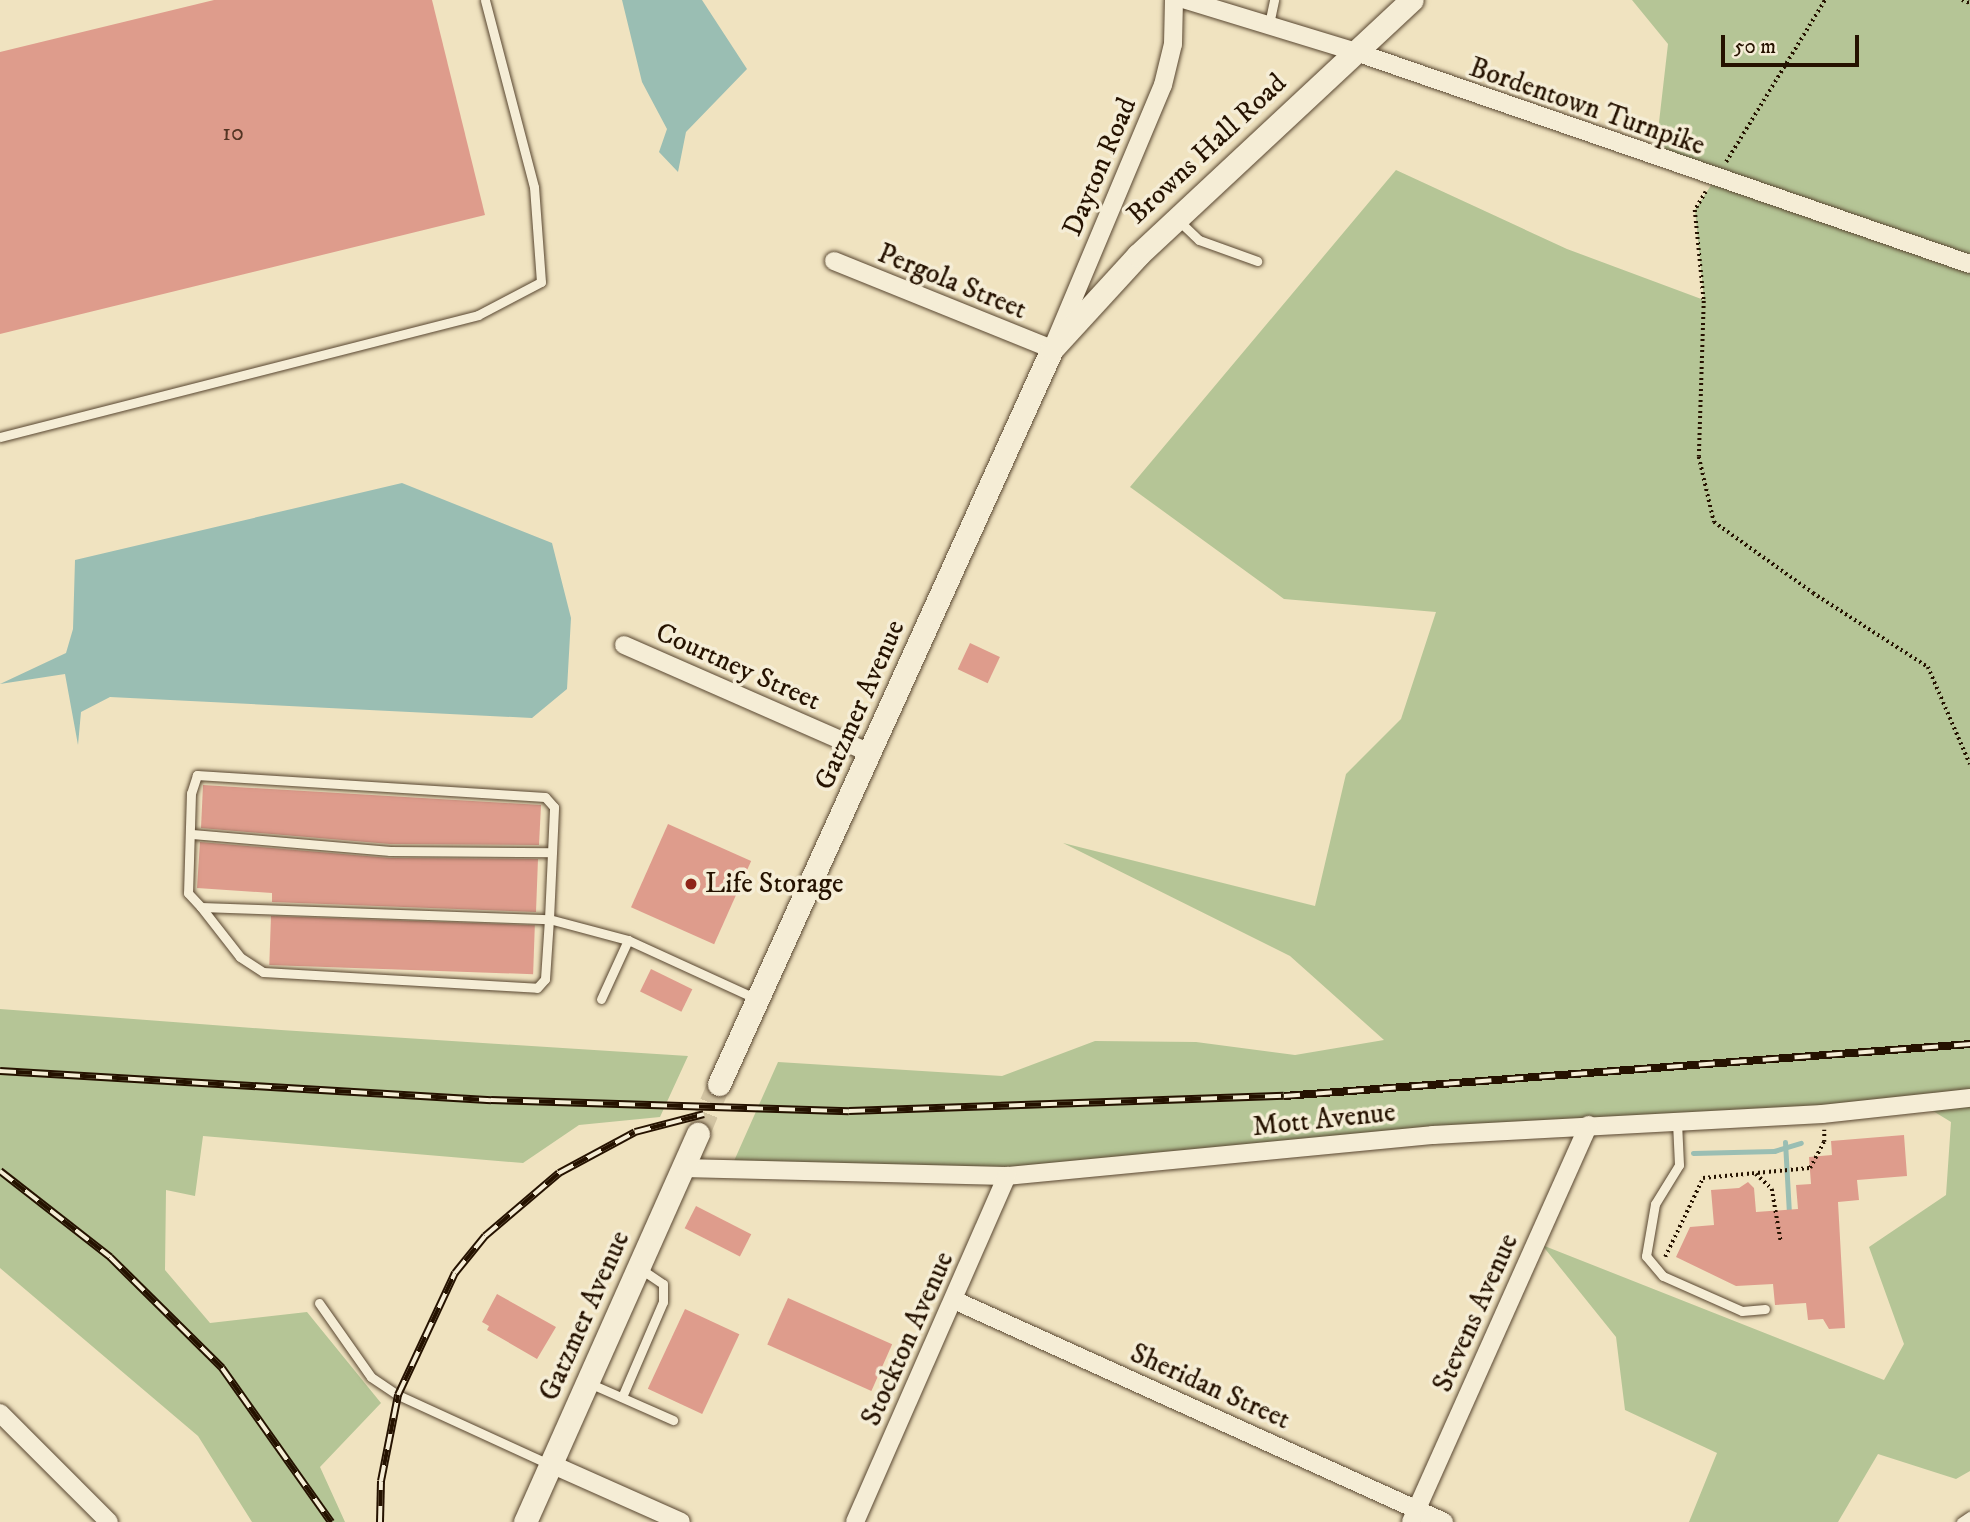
<!DOCTYPE html>
<style>
body{margin:0}
#map{position:relative;width:1970px;height:1522px;overflow:hidden;background:#f0e3c0;font-family:"IM FELL DW Pica",serif}
div>[style]{position:absolute}
.green>*{inset:0;background:#b5c596}
.water>*{inset:0;background:#9abeb3}
.stream>*{height:5px;margin:-2.5px;padding:0 2.5px;transform-origin:2.5px;border-radius:2.5px;background:#9abeb3}
.building>*{inset:0;background:#de9c8c;transform-origin:0 0}
.tertiary-tunnel>*{height:23px;margin-top:-11.5px;transform-origin:0;background:repeating-linear-gradient(90deg,#d2c4a3 0 23px,transparent 0 34px)}
.path>*{height:3.5px;margin-top:-1.75px;transform-origin:0;background:repeating-linear-gradient(90deg,#251200 0 2px,transparent 0 5.5px)}
.roads{filter:drop-shadow(0 0 2px #584630) drop-shadow(0 0 2px #584630)}
.service>*{height:9px;margin:-4.5px;padding:0 4.5px;transform-origin:4.5px;border-radius:4.5px;background:#f5edd6}
.minor>*{height:18px;margin:-9px;padding:0 9px;transform-origin:9px;border-radius:9px;background:#f5edd6}
.tertiary>*{height:23px;margin:-11.5px;padding:0 11.5px;transform-origin:11.5px;border-radius:11.5px;background:#f5edd6}
.rail>*{height:8px;margin-top:-4px;transform-origin:0;background:repeating-linear-gradient(90deg,#f5edd6 0 16px,#251200 0 32px);box-sizing:border-box;border-block:2px solid #251200}
.dots>*{width:19px;height:19px;translate:-50% -50%;box-sizing:border-box;border:4px solid #f5edd6;border-radius:50%}
span{translate:-50% -50%;white-space:nowrap;text-align:center;line-height:1.15;-webkit-text-stroke:7px #f5edd6;paint-order:stroke}
.number-label{font-size:24px;color:#533423}
.number-label span{-webkit-text-stroke-width:0}
.street-label{font-size:28px;color:#251200}
.poi-label{font-size:28px;color:#251200}
.left{translate:0 -50%;text-align:left}
.scale{position:absolute;left:1721px;top:35px;width:138px;height:32px;box-sizing:border-box;border:4px solid #251200;border-top:0;padding-left:9px;font-size:21px;line-height:24px;white-space:nowrap;color:#251200;-webkit-text-stroke:5px #f5edd6;paint-order:stroke}
</style>
<div id="map">
<div class="green">
<i style="clip-path:polygon(1632px 0,1970px 0,1970px 1471px,1956px 1479px,1878px 1454px,1838px 1522px,1689px 1522px,1717px 1453px,1625px 1410px,1616px 1337px,1542px 1245px,1884px 1380px,1904px 1344px,1869px 1247px,1946px 1195px,1951px 1122px,1920px 1103px,1003px 1173px,734px 1161px,778px 1062px,1002px 1076px,1095px 1041px,1196px 1042px,1295px 1055px,1384px 1040px,1290px 956px,1063px 843px,1315px 906px,1346px 774px,1401px 719px,1436px 612px,1284px 599px,1130px 487px,1396px 170px,1567px 249px,1704px 300px,1695px 210px,1715px 179px,1655px 157px,1668px 44px)"></i>
<i style="clip-path:polygon(0 1009px,281px 1030px,688px 1056px,660px 1117px,579px 1125px,523px 1163px,203px 1136px,195px 1196px,166px 1190px,165px 1270px,210px 1323px,307px 1312px,381px 1403px,320px 1467px,345px 1522px,252px 1522px,198px 1436px,0 1268px)"></i>
</div>
<div class="water">
<i style="clip-path:polygon(622px 0,702px 0,747px 69px,686px 132px,678px 172px,659px 152px,667px 129px,642px 82px)"></i>
<i style="clip-path:polygon(402px 483px,552px 543px,571px 618px,567px 689px,532px 718px,110px 697px,81px 712px,78px 745px,65px 674px,0 684px,66px 653px,73px 629px,75px 560px)"></i>
</div>
<div class="stream">
<i style="left:1785px;top:1142px;width:72px;rotate:86.8deg"></i>
<i style="left:1693px;top:1153px;width:81px;rotate:-1.4deg"></i>
<i style="left:1774px;top:1151px;width:28px;rotate:-17deg"></i>
</div>
<div class="building">
<i style="clip-path:polygon(214px 0,432px 0,485px 215px,0 334px,0 52px)"></i>
<i style="left:970px;top:643px;width:33px;height:29px;rotate:25deg"></i>
<i style="clip-path:polygon(203px 785px,541px 805px,539px 845px,390px 844px,201px 828px)"></i>
<i style="left:668px;top:824px;width:91px;height:91px;rotate:24deg"></i>
<i style="clip-path:polygon(200px 842px,390px 858px,538px 859px,536px 912px,272px 902px,272px 893px,197px 888px)"></i>
<i style="left:271px;top:916px;width:264px;height:49px;rotate:2deg"></i>
<i style="left:651px;top:969px;width:46px;height:25px;rotate:26deg"></i>
<i style="clip-path:polygon(1904px 1135px,1907px 1176px,1857px 1180px,1859px 1200px,1838px 1202px,1845px 1328px,1829px 1329px,1823px 1319px,1808px 1320px,1806px 1303px,1775px 1305px,1773px 1284px,1736px 1286px,1676px 1257px,1690px 1227px,1714px 1225px,1711px 1190px,1739px 1188px,1748px 1182px,1754px 1188px,1756px 1212px,1798px 1209px,1796px 1185px,1811px 1184px,1809px 1157px,1832px 1155px,1831px 1141px)"></i>
<i style="left:696px;top:1206px;width:62px;height:25px;rotate:27deg"></i>
<i style="clip-path:polygon(497px 1294px,556px 1327px,537px 1359px,487px 1330px,489px 1326px,482px 1322px)"></i>
<i style="left:788px;top:1298px;width:114px;height:51px;rotate:24deg"></i>
<i style="left:685px;top:1309px;width:60px;height:88px;rotate:25deg"></i>
</div>
<div class="tertiary-tunnel">
<i style="left:698px;top:1134px;width:54px;rotate:-67.2deg"></i>
</div>
<div class="path">
<i style="left:1962px;top:0;width:9px;rotate:21deg"></i>
<i style="left:1726px;top:162px;width:190px;rotate:-58.6deg"></i>
<i style="left:1706px;top:192px;width:21px;rotate:121deg"></i>
<i style="left:1695px;top:210px;width:91px;rotate:84.4deg"></i>
<i style="left:1704px;top:301px;width:156px;rotate:91.8deg"></i>
<i style="left:1699px;top:457px;width:67px;rotate:77deg"></i>
<i style="left:1714px;top:522px;width:122px;rotate:35.6deg"></i>
<i style="left:1813px;top:593px;width:137px;rotate:32.8deg"></i>
<i style="left:1928px;top:667px;width:106px;rotate:66.6deg"></i>
<i style="left:1756px;top:1174px;width:22px;rotate:43deg"></i>
<i style="left:1772px;top:1189px;width:54px;rotate:80.4deg"></i>
<i style="left:1665px;top:1257px;width:88px;rotate:-64.3deg"></i>
<i style="left:1703px;top:1178px;width:107px;rotate:-5.3deg"></i>
<i style="left:1810px;top:1168px;width:30px;rotate:-62deg"></i>
<i style="left:1824px;top:1142px;width:12px;rotate:-90deg"></i>
</div>
<div class="roads">
<div class="service">
<i style="left:1269px;top:24px;width:25px;rotate:-78deg"></i>
<i style="left:1177px;top:219px;width:30px;rotate:44deg"></i>
<i style="left:1199px;top:240px;width:62px;rotate:19.9deg"></i>
<i style="left:0;top:437px;width:493px;rotate:-14.3deg"></i>
<i style="left:478px;top:315px;width:71px;rotate:-27.6deg"></i>
<i style="left:541px;top:282px;width:95px;rotate:-94.2deg"></i>
<i style="left:534px;top:187px;width:193px;rotate:-104.7deg"></i>
<i style="left:192px;top:834px;width:199px;rotate:4.9deg"></i>
<i style="left:390px;top:851px;width:162px;rotate:0.4deg"></i>
<i style="left:201px;top:907px;width:63px;rotate:52deg"></i>
<i style="left:240px;top:957px;width:27px;rotate:33deg"></i>
<i style="left:263px;top:972px;width:274px;rotate:3.3deg"></i>
<i style="left:537px;top:988px;width:12px;rotate:-48deg"></i>
<i style="left:545px;top:979px;width:60px;rotate:-86.2deg"></i>
<i style="left:549px;top:919px;width:112px;rotate:-87.4deg"></i>
<i style="left:554px;top:807px;width:13px;rotate:-132deg"></i>
<i style="left:545px;top:797px;width:349px;rotate:-176.4deg"></i>
<i style="left:197px;top:775px;width:19px;rotate:108deg"></i>
<i style="left:191px;top:793px;width:100px;rotate:91.7deg"></i>
<i style="left:188px;top:893px;width:19px;rotate:47deg"></i>
<i style="left:201px;top:907px;width:348px;rotate:2deg"></i>
<i style="left:549px;top:919px;width:82px;rotate:14.9deg"></i>
<i style="left:601px;top:999px;width:65px;rotate:-65.4deg"></i>
<i style="left:628px;top:940px;width:142px;rotate:24.6deg"></i>
<i style="left:1677px;top:1122px;width:43px;rotate:87.3deg"></i>
<i style="left:1679px;top:1165px;width:46px;rotate:121.6deg"></i>
<i style="left:1655px;top:1204px;width:53px;rotate:99.8deg"></i>
<i style="left:1646px;top:1256px;width:26px;rotate:50deg"></i>
<i style="left:1663px;top:1276px;width:86px;rotate:23.9deg"></i>
<i style="left:1742px;top:1311px;width:23px;rotate:-5deg"></i>
<i style="left:319px;top:1303px;width:90px;rotate:54.9deg"></i>
<i style="left:371px;top:1377px;width:32px;rotate:34deg"></i>
<i style="left:398px;top:1395px;width:166px;rotate:24.6deg"></i>
<i style="left:589px;top:1383px;width:92px;rotate:23.8deg"></i>
<i style="left:622px;top:1397px;width:103px;rotate:-66.7deg"></i>
<i style="left:663px;top:1302px;width:18px;rotate:-90deg"></i>
<i style="left:663px;top:1284px;width:29px;rotate:-146deg"></i>
<i style="left:1961px;top:1522px;width:11px;rotate:-34deg"></i>
</div>
<div class="minor">
<i style="left:1186px;top:0;width:175px;rotate:17deg"></i>
<i style="left:1353px;top:51px;width:653px;rotate:19.05deg"></i>
<i style="left:834px;top:261px;width:235px;rotate:22deg"></i>
<i style="left:1052px;top:349px;width:286px;rotate:-67.2deg"></i>
<i style="left:1163px;top:85px;width:42px;rotate:-76.3deg"></i>
<i style="left:1173px;top:44px;width:44px;rotate:-88.7deg"></i>
<i style="left:624px;top:645px;width:269px;rotate:23.7deg"></i>
<i style="left:682px;top:1168px;width:325px;rotate:1.4deg"></i>
<i style="left:1007px;top:1176px;width:428px;rotate:-5.5deg"></i>
<i style="left:1433px;top:1135px;width:390px;rotate:-3.1deg"></i>
<i style="left:1822px;top:1114px;width:149px;rotate:-6.2deg"></i>
<i style="left:954px;top:1300px;width:538px;rotate:24.37deg"></i>
<i style="left:0;top:1413px;width:154px;rotate:45deg"></i>
<i style="left:551px;top:1464px;width:142px;rotate:24deg"></i>
<i style="left:855px;top:1522px;width:378px;rotate:-66.3deg"></i>
<i style="left:1411px;top:1522px;width:435px;rotate:-65.9deg"></i>
</div>
<div class="tertiary">
<i style="left:719px;top:1084px;width:807px;rotate:-65.63deg"></i>
<i style="left:1052px;top:349px;width:127px;rotate:-47.5deg"></i>
<i style="left:1138px;top:255px;width:374px;rotate:-43deg"></i>
<i style="left:525px;top:1522px;width:425px;rotate:-66deg"></i>
</div>
</div>
<div class="rail">
<i style="left:0;top:1071px;width:492px;rotate:3.4deg"></i>
<i style="left:491px;top:1100px;width:358px;rotate:1.8deg"></i>
<i style="left:849px;top:1111px;width:435px;rotate:-2deg"></i>
<i style="left:1284px;top:1096px;width:688px;rotate:-4.33deg"></i>
<i style="left:0;top:1171px;width:140px;rotate:38deg"></i>
<i style="left:110px;top:1257px;width:158px;rotate:44.7deg"></i>
<i style="left:222px;top:1368px;width:189px;rotate:54.7deg"></i>
<i style="left:380px;top:1522px;width:41px;rotate:-88.6deg"></i>
<i style="left:381px;top:1481px;width:88px;rotate:-78.8deg"></i>
<i style="left:398px;top:1395px;width:135px;rotate:-65deg"></i>
<i style="left:455px;top:1273px;width:48px;rotate:-51deg"></i>
<i style="left:485px;top:1236px;width:97px;rotate:-40.4deg"></i>
<i style="left:559px;top:1173px;width:86px;rotate:-28.3deg"></i>
<i style="left:635px;top:1132px;width:71px;rotate:-14.6deg"></i>
</div>
<div class="dots">
<i style="left:691px;top:884px;background:#8f2418"></i>
</div>
<div class="number-label">
<span style="left:233px;top:134px">10</span>
</div>
<div class="street-label">
<span style="left:1587px;top:107px;rotate:19deg">Bordentown Turnpike</span>
<span style="left:1207px;top:149px;rotate:-43deg">Browns Hall Road</span>
<span style="left:1100px;top:167px;rotate:-67deg">Dayton Road</span>
<span style="left:952px;top:282px;rotate:22deg">Pergola Street</span>
<span style="left:738px;top:667px;rotate:24deg">Courtney Street</span>
<span style="left:860px;top:705px;rotate:-66deg">Gatzmer Avenue</span>
<span style="left:1324px;top:1120px;rotate:-6deg">Mott Avenue</span>
<span style="left:1476px;top:1313px;rotate:-66deg">Stevens Avenue</span>
<span style="left:585px;top:1316px;rotate:-66deg">Gatzmer Avenue</span>
<span style="left:908px;top:1339px;rotate:-66deg">Stockton Avenue</span>
<span style="left:1210px;top:1387px;rotate:24deg">Sheridan Street</span>
</div>
<div class="poi-label">
<span class="left" style="left:705px;top:884px">Life Storage</span>
</div>
<div class="scale">50 m</div>
</div>
